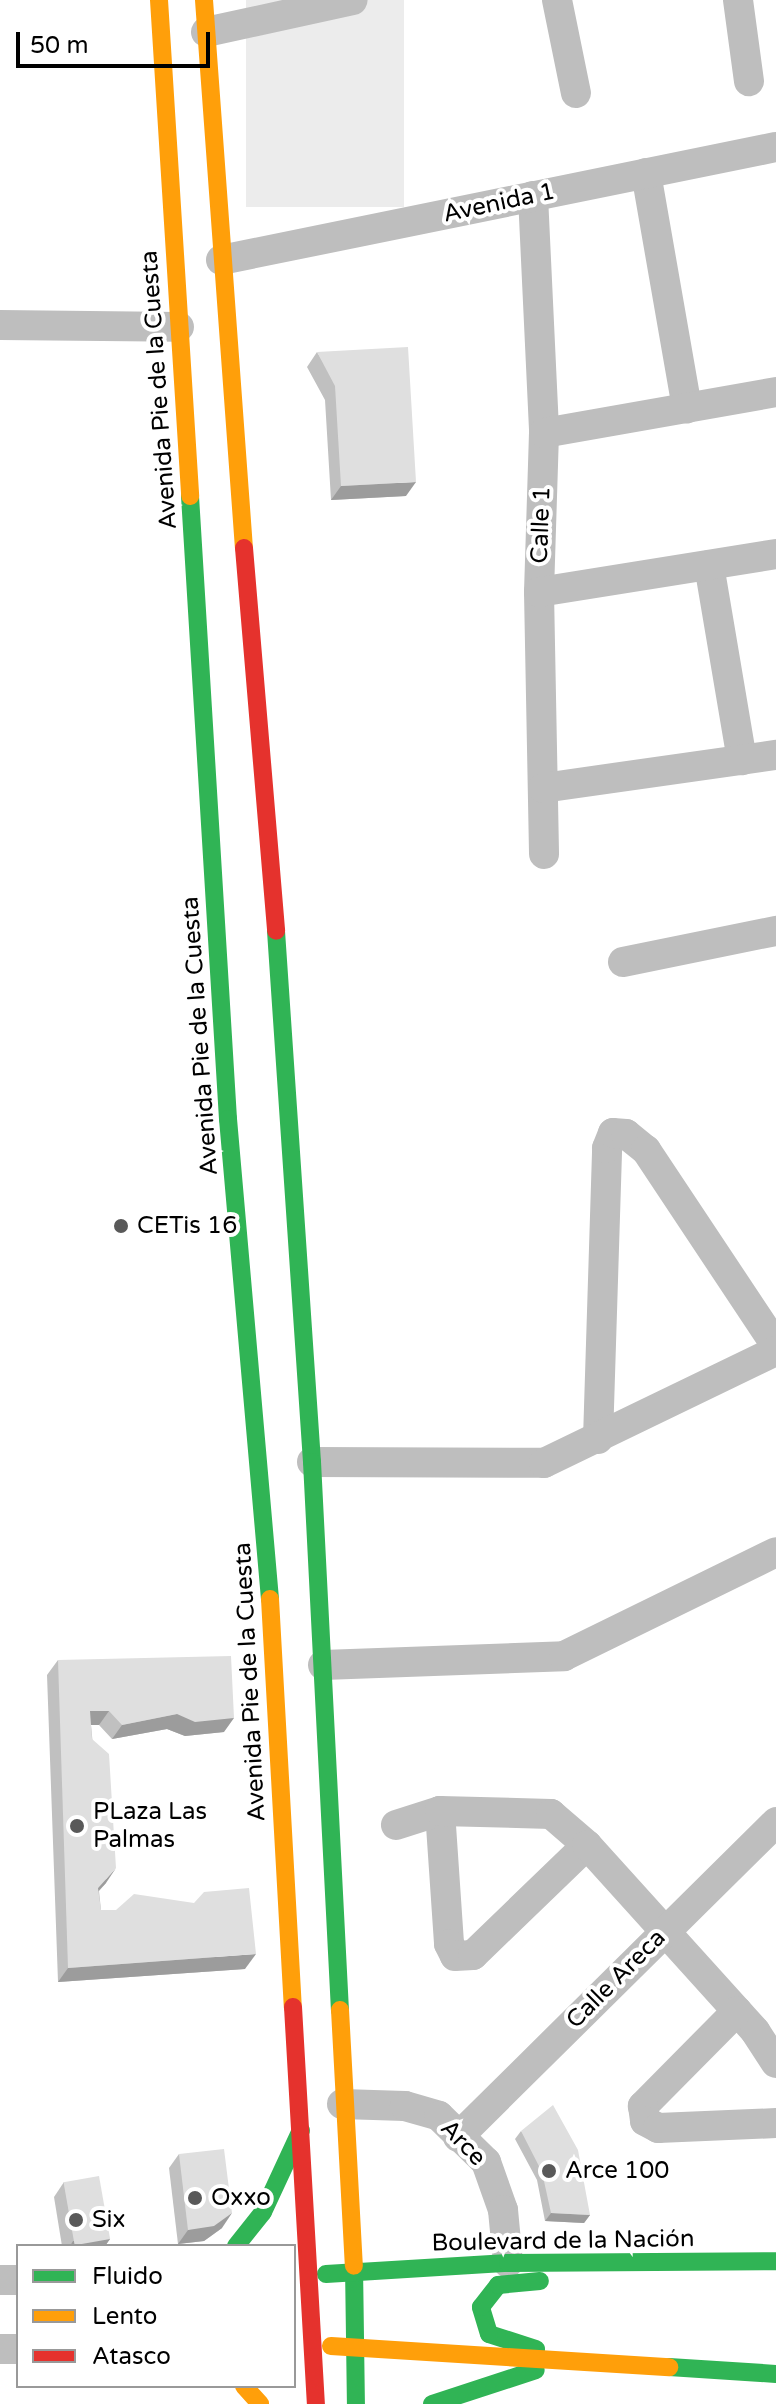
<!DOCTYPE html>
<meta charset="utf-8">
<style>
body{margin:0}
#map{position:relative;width:776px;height:2404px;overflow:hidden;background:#fff;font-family:"Varela Round",sans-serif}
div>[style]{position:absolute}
.green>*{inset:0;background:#ececec;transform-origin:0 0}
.street>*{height:30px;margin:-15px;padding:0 15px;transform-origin:15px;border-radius:15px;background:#bebebe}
.fast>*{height:18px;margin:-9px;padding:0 9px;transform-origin:9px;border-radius:9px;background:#30b455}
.slow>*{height:18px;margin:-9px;padding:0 9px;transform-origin:9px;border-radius:9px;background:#ff9f0a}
.jam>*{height:18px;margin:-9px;padding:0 9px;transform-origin:9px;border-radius:9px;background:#e5322d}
.wall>*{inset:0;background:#c0c0c0}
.shaded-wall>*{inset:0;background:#9c9c9c}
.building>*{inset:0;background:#dfdfdf;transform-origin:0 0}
.dots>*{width:22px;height:22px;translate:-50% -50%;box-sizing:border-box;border:4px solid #fff;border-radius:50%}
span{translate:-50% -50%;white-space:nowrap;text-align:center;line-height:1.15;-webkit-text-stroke:8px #fff;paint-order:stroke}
.street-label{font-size:24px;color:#000}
.poi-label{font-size:24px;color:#000}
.left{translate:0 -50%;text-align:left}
.legend{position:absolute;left:16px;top:2244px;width:280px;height:144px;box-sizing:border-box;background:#fff;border:2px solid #999;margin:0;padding:10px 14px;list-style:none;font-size:24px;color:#000}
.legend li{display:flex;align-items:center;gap:16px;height:40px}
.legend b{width:40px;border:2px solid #999}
.scale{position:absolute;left:16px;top:32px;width:194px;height:36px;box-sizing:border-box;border:4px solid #000;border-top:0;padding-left:10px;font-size:24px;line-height:28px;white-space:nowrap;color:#000;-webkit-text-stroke:6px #fff;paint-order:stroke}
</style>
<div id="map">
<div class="green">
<i style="left:246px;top:0;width:158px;height:207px"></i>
</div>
<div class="street">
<i style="left:557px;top:0;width:95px;rotate:78.5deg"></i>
<i style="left:738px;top:0;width:82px;rotate:82.3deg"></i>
<i style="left:206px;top:32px;width:150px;rotate:-12.3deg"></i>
<i style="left:646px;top:173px;width:239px;rotate:80.1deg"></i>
<i style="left:533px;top:196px;width:237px;rotate:87.3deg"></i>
<i style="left:544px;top:433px;width:159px;rotate:91.8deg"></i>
<i style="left:539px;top:592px;width:262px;rotate:88.9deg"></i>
<i style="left:221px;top:260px;width:566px;rotate:-11.51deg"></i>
<i style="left:0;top:325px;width:179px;rotate:0.6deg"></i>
<i style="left:544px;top:433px;width:236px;rotate:-10deg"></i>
<i style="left:709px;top:565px;width:198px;rotate:80.4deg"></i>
<i style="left:539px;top:592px;width:240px;rotate:-9.1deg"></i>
<i style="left:543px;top:788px;width:235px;rotate:-8.1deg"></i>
<i style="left:623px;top:962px;width:156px;rotate:-11.5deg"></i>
<i style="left:598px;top:1439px;width:291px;rotate:-88.2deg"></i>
<i style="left:607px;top:1148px;width:16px;rotate:-68deg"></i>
<i style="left:613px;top:1133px;width:13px;rotate:4deg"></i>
<i style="left:626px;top:1134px;width:26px;rotate:39deg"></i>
<i style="left:646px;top:1150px;width:235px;rotate:56.4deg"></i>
<i style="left:312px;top:1462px;width:232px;rotate:0.2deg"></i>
<i style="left:544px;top:1463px;width:258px;rotate:-25.8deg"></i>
<i style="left:323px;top:1665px;width:241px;rotate:-2.1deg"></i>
<i style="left:564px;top:1656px;width:236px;rotate:-26.1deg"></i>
<i style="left:440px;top:1811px;width:133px;rotate:86.1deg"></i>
<i style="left:449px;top:1944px;width:13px;rotate:63deg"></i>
<i style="left:455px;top:1956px;width:18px;rotate:-3deg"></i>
<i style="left:473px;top:1955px;width:158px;rotate:-44deg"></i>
<i style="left:396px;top:1825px;width:46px;rotate:-17.7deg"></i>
<i style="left:440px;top:1811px;width:111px;rotate:1.5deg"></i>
<i style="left:551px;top:1814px;width:48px;rotate:40.7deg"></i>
<i style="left:587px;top:1845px;width:251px;rotate:47.9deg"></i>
<i style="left:755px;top:2031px;width:38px;rotate:57deg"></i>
<i style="left:737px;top:2011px;width:134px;rotate:134.7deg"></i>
<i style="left:643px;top:2106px;width:15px;rotate:82deg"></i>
<i style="left:645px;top:2121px;width:15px;rotate:28deg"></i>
<i style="left:658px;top:2128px;width:118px;rotate:-2.4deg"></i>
<i style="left:342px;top:2104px;width:63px;rotate:1.8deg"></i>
<i style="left:405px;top:2106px;width:35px;rotate:16deg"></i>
<i style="left:439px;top:2116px;width:66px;rotate:44.4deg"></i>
<i style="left:486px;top:2162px;width:51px;rotate:70.5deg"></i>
<i style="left:503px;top:2210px;width:53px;rotate:84.6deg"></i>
<i style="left:458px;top:2137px;width:448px;rotate:-44.7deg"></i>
<i style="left:0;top:2280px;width:18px"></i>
<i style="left:0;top:2349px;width:18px"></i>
</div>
<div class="fast">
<i style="left:190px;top:496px;width:624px;rotate:86.51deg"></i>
<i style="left:228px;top:1119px;width:482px;rotate:85deg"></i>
<i style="left:276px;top:931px;width:532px;rotate:86.12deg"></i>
<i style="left:312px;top:1462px;width:549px;rotate:87.08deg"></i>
<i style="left:236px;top:2246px;width:43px;rotate:-51.5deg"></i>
<i style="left:263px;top:2212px;width:90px;rotate:-65.1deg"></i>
<i style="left:354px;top:2266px;width:138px;rotate:89.2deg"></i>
<i style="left:326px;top:2274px;width:182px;rotate:-3.5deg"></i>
<i style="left:508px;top:2263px;width:268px;rotate:-0.4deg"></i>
<i style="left:536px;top:2349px;width:49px;rotate:-162.3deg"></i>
<i style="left:489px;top:2334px;width:28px;rotate:-107deg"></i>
<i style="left:481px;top:2307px;width:28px;rotate:-52deg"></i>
<i style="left:498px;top:2285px;width:42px;rotate:-5.4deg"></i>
<i style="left:669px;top:2367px;width:107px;rotate:3.7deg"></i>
<i style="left:432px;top:2404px;width:109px;rotate:-18.1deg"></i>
</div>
<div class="slow">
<i style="left:159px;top:0;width:497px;rotate:86.4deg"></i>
<i style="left:204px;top:0;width:549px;rotate:85.83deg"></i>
<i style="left:270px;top:1599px;width:409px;rotate:86.8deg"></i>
<i style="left:340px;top:2010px;width:256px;rotate:86.9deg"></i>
<i style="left:331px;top:2346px;width:339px;rotate:3.6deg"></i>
<i style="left:244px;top:2386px;width:24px;rotate:48deg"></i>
</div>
<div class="jam">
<i style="left:244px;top:548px;width:384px;rotate:85.2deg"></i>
<i style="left:293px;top:2007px;width:398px;rotate:86.7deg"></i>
</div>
<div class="wall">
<i style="clip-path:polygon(317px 352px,406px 496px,331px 500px,325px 400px,307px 367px)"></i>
<i style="clip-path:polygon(58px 1660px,224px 1732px,185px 1736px,167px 1729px,112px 1739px,99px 1725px,91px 1725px,106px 1883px,99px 1891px,101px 1910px,245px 1969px,58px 1982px,47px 1675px)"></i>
<i style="clip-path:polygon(521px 2131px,590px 2215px,584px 2223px,545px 2221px,537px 2180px,515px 2139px)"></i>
<i style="clip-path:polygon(179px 2154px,222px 2228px,204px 2241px,178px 2244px,169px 2168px)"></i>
<i style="clip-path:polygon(64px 2182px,110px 2239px,105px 2246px,62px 2246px,54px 2197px)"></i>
</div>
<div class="shaded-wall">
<i style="clip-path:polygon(416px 482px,406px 496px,331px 500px,341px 486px)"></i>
<i style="clip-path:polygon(90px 1711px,109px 1711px,99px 1725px,80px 1725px)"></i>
<i style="clip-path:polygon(177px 1714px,234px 1718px,224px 1732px,185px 1736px,167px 1729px,112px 1739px,122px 1725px)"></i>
<i style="clip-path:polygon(116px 1868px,106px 1883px,88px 1902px,98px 1888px)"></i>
<i style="clip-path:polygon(256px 1954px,245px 1969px,58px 1982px,68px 1968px)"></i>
<i style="clip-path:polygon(232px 2213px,222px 2228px,204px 2241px,178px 2244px,188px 2230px)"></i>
<i style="clip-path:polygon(551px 2213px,590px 2215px,584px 2223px,545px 2221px)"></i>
<i style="clip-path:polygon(110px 2239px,105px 2246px,70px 2246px,73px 2241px)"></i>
</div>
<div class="building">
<i style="clip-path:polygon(408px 347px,416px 482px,341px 486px,335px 386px,317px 352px)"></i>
<i style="clip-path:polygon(231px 1656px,234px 1718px,195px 1722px,177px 1714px,122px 1725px,109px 1711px,90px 1711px,92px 1739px,109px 1754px,116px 1868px,98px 1888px,101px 1910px,116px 1910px,134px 1894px,194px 1903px,204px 1892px,249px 1888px,256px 1954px,68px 1968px,58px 1660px)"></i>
<i style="clip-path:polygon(553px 2105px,578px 2150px,590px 2215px,551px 2213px,542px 2172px,521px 2131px)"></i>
<i style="clip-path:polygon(224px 2149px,232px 2213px,214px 2226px,188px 2230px,179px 2154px)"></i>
<i style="left:99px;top:2176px;width:64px;height:36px;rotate:80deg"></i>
</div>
<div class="dots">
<i style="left:121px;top:1226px;background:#595959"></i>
<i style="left:77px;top:1826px;background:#595959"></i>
<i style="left:549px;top:2171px;background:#595959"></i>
<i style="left:195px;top:2198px;background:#595959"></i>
<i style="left:76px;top:2220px;background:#595959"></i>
</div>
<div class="street-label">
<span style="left:499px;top:203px;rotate:-12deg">Avenida 1</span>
<span style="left:159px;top:390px;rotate:-94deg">Avenida Pie de la Cuesta</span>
<span style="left:541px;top:525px;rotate:-88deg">Calle 1</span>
<span style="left:200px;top:1036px;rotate:-94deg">Avenida Pie de la Cuesta</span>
<span style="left:250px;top:1682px;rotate:-93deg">Avenida Pie de la Cuesta</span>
<span style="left:616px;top:1979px;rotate:-45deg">Calle Areca</span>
<span style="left:463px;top:2143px;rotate:46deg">Arce</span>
<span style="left:563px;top:2241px;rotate:-1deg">Boulevard de la Nación</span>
</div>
<div class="poi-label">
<span class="left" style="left:137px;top:1226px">CETis 16</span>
<span class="left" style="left:93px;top:1826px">PLaza Las<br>Palmas</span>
<span class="left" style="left:565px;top:2171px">Arce 100</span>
<span class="left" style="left:211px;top:2198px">Oxxo</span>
<span class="left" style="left:92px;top:2220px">Six</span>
</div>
<ul class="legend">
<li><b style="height:10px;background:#30b455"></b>Fluido</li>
<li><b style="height:10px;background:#ff9f0a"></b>Lento</li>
<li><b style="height:10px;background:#e5322d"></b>Atasco</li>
</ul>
<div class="scale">50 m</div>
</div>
